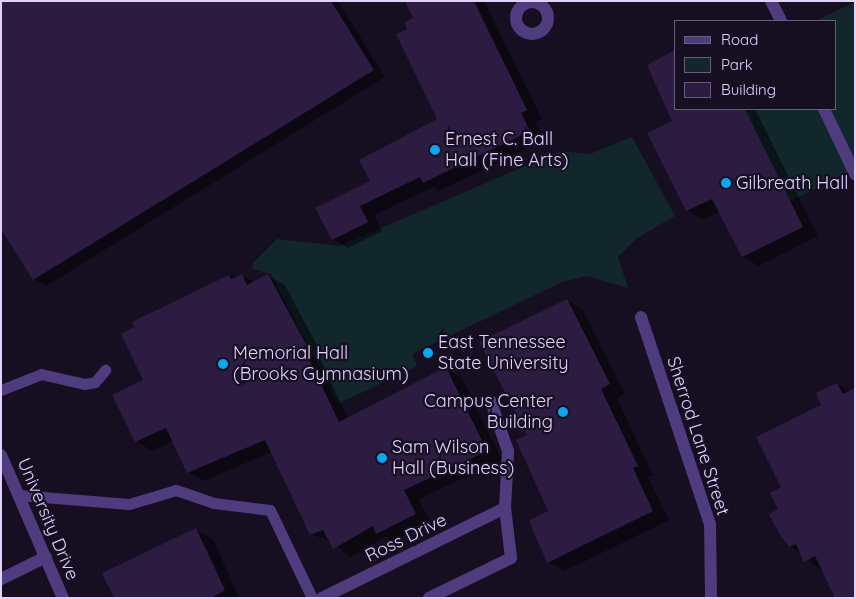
<!DOCTYPE html>
<style>
body{margin:0}
#map{position:relative;width:856px;height:599px;overflow:hidden;background:#160f22;font-family:Quicksand,sans-serif}
div>[style]{position:absolute}
.green>*{inset:0;background:#12272c}
.shadow>*{inset:0;background:#0007}
.building>*{inset:0;background:#2c1c42}
.lane>*{height:11px;margin:-5.5px;padding:0 5.5px;transform-origin:5.5px;border-radius:5.5px;background:#4e3c7f}
.street>*{height:12px;margin:-6px;padding:0 6px;transform-origin:6px;border-radius:6px;background:#4e3c7f}
.street>.ring{margin:-6px;padding:0;box-sizing:content-box;background:none;border:12px solid #4e3c7f;border-radius:50%}
.dots>*{width:14px;height:14px;translate:-50% -50%;box-sizing:border-box;border:2px solid #160f22;border-radius:50%}
span{translate:-50% -50%;white-space:nowrap;text-align:center;line-height:1.15;-webkit-text-stroke:4.5px #160f22;paint-order:stroke}
.poi-label{font-size:18px;color:#e1d2fd}
.left{translate:0 -50%;text-align:left}
.right{translate:-100% -50%;text-align:right}
.street-label{font-size:18px;color:#e1d2fd}
.frame{position:absolute;inset:0;border:2px solid #e1d2fd;pointer-events:none}
.legend{position:absolute;left:674px;top:20px;width:162px;height:90px;box-sizing:border-box;background:#160f22;border:1px solid #675d7a;margin:0;padding:6px 9px;list-style:none;font-size:15px;color:#e1d2fd}
.legend li{display:flex;align-items:center;gap:10px;height:25px}
.legend b{width:25px;border:1px solid #675d7a}
</style>
<div id="map">
<div class="green">
<i style="clip-path:polygon(855px 2px,855px 169px,790px 201px,744px 109px,835px 109px,835px 21px,815px 21px)"></i>
<i style="clip-path:polygon(632px 137px,675px 216px,637px 238px,618px 257px,628px 288px,587px 276px,562px 282px,412px 354px,417px 366px,338px 404px,271px 274px,253px 269px,253px 263px,277px 239px,340px 246px,560px 151px,590px 154px)"></i>
</div>
<div class="shadow">
<i style="clip-path:polygon(1px 1px,338px 1px,385px 77px,46px 286px,34px 279px)"></i>
<i style="clip-path:polygon(406px 1px,484px 1px,542px 119px,536px 122px,545px 140px,439px 191px,433px 187px,374px 215px,382px 231px,348px 248px,332px 239px,371px 182px,439px 119px,409px 29px,414px 19px)"></i>
<i style="clip-path:polygon(675px 109px,755px 109px,818px 236px,759px 266px,743px 257px,720px 211px,703px 220px,687px 210px)"></i>
<i style="clip-path:polygon(242px 275px,254px 282px,268px 276px,285px 285px,322px 355px,319px 356px,348px 419px,446px 369px,462px 378px,502px 460px,419px 499px,431px 523px,393px 542px,385px 537px,350px 557px,331px 542px,311px 534px,272px 452px,204px 481px,188px 472px,173px 441px,152px 451px,136px 441px,144px 381px,229px 276px)"></i>
<i style="clip-path:polygon(567px 300px,583px 310px,625px 394px,617px 398px,653px 475px,648px 477px,669px 520px,565px 571px,548px 562px,550px 511px,529px 436px)"></i>
<i style="clip-path:polygon(837px 384px,850px 392px,821px 570px,790px 546px,780px 510px,823px 406px)"></i>
<i style="clip-path:polygon(196px 530px,213px 539px,239px 598px,115px 598px)"></i>
</div>
<div class="building">
<i style="clip-path:polygon(1px 1px,331px 1px,374px 70px,33px 280px,1px 229px)"></i>
<i style="clip-path:polygon(405px 1px,474px 1px,527px 110px,521px 113px,530px 131px,423px 183px,420px 177px,360px 206px,368px 222px,332px 240px,315px 208px,370px 181px,359px 160px,437px 119px,396px 34px,407px 29px,404px 22px,413px 18px)"></i>
<i style="clip-path:polygon(675px 50px,675px 109px,745px 109px,803px 227px,742px 257px,712px 199px,686px 211px,647px 133px,672px 121px,647px 65px)"></i>
<i style="clip-path:polygon(242px 274px,247px 285px,268px 274px,307px 346px,303px 347px,339px 422px,446px 367px,487px 451px,404px 490px,416px 514px,376px 534px,373px 526px,333px 549px,323px 530px,310px 535px,265px 440px,187px 473px,166px 428px,135px 442px,112px 395px,143px 380px,121px 334px,134px 327px,132px 322px,229px 275px,231px 279px)"></i>
<i style="clip-path:polygon(567px 299px,610px 384px,601px 389px,638px 466px,633px 468px,653px 511px,547px 563px,529px 521px,548px 511px,516px 440px,527px 435px,479px 342px)"></i>
<i style="clip-path:polygon(837px 383px,843px 394px,855px 388px,855px 598px,835px 598px,815px 556px,804px 562px,796px 544px,789px 547px,779px 533px,769px 514px,778px 509px,770px 493px,781px 487px,756px 437px,821px 405px,816px 393px)"></i>
<i style="clip-path:polygon(196px 528px,225px 590px,211px 598px,114px 598px,102px 573px)"></i>
</div>
<div class="lane">
<i style="left:1px;top:390px;width:43px;rotate:-21.8deg"></i>
<i style="left:41px;top:374px;width:44px;rotate:13.1deg"></i>
<i style="left:84px;top:384px;width:11px;rotate:-10deg"></i>
<i style="left:95px;top:382px;width:16px;rotate:-50deg"></i>
<i style="left:19px;top:495px;width:110px;rotate:4.7deg"></i>
<i style="left:129px;top:504px;width:49px;rotate:-16.6deg"></i>
<i style="left:176px;top:490px;width:40px;rotate:18.9deg"></i>
<i style="left:214px;top:503px;width:56px;rotate:7.1deg"></i>
<i style="left:270px;top:510px;width:98px;rotate:64.5deg"></i>
</div>
<div class="street">
<i style="left:771px;top:1px;width:22px;rotate:63deg"></i>
<i class="ring" style="left:516px;top:2px;width:20px;height:20px"></i>
<i style="left:824px;top:109px;width:72px;rotate:64.5deg"></i>
<i style="left:641px;top:317px;width:218px;rotate:71.6deg"></i>
<i style="left:710px;top:524px;width:74px;rotate:89.2deg"></i>
<i style="left:1px;top:455px;width:156px;rotate:66.6deg"></i>
<i style="left:1px;top:579px;width:50px;rotate:-26.1deg"></i>
<i style="left:322px;top:598px;width:204px;rotate:-26.2deg"></i>
<i style="left:429px;top:598px;width:91px;rotate:-26deg"></i>
<i style="left:511px;top:558px;width:50px;rotate:-96.8deg"></i>
<i style="left:505px;top:508px;width:57px;rotate:-87deg"></i>
<i style="left:508px;top:451px;width:52px;rotate:-109.1deg"></i>
</div>
<div class="dots">
<i style="left:435px;top:150px;background:#0ba6f0"></i>
<i style="left:726px;top:183px;background:#0ba6f0"></i>
<i style="left:428px;top:353px;background:#0ba6f0"></i>
<i style="left:223px;top:364px;background:#0ba6f0"></i>
<i style="left:563px;top:412px;background:#0ba6f0"></i>
<i style="left:382px;top:458px;background:#0ba6f0"></i>
</div>
<div class="poi-label">
<span class="left" style="left:445px;top:150px">Ernest C. Ball<br>Hall (Fine Arts)</span>
<span class="left" style="left:736px;top:183px">Gilbreath Hall</span>
<span class="left" style="left:438px;top:353px">East Tennessee<br>State University</span>
<span class="left" style="left:233px;top:364px">Memorial Hall<br>(Brooks Gymnasium)</span>
<span class="right" style="left:553px;top:412px">Campus Center<br>Building</span>
<span class="left" style="left:392px;top:458px">Sam Wilson<br>Hall (Business)</span>
</div>
<div class="street-label">
<span style="left:698px;top:436px;rotate:72deg">Sherrod Lane Street</span>
<span style="left:48px;top:519px;rotate:67deg">University Drive</span>
<span style="left:406px;top:538px;rotate:-26deg">Ross Drive</span>
</div>
<div class="frame"></div>
<ul class="legend">
<li><b style="height:6px;background:#4e3c7f"></b>Road</li>
<li><b style="height:14px;background:#12272c"></b>Park</li>
<li><b style="height:14px;background:#2c1c42"></b>Building</li>
</ul>
</div>
